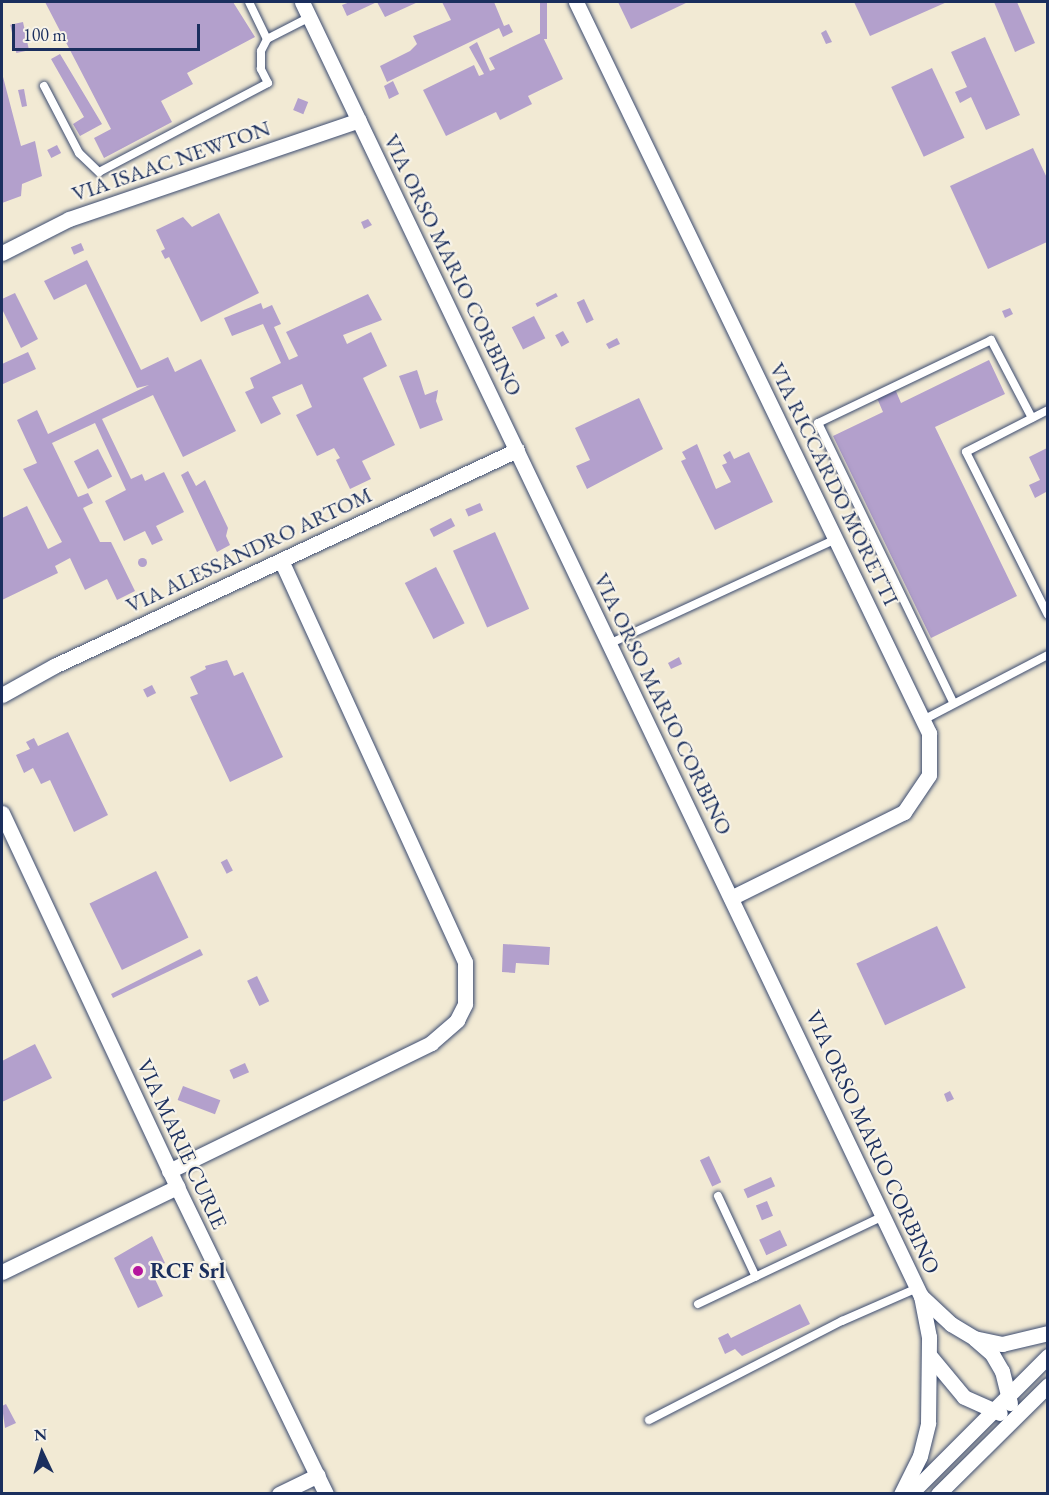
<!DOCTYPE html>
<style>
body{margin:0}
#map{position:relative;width:1049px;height:1495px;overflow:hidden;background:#f2ead4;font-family:"EB Garamond",serif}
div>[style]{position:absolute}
.building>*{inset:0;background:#b3a0cc;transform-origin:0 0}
.round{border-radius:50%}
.roads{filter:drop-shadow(0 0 2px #3b4b70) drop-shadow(0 0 2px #3b4b70)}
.service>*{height:8px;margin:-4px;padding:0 4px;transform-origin:4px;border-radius:4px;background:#fff}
.minor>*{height:15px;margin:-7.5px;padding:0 7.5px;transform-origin:7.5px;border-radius:7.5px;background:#fff}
.dots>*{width:16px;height:16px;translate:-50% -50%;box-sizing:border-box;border:3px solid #f7f3e8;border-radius:50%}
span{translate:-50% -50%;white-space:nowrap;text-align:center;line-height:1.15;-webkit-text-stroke:4.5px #f7f3e8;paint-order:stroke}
.street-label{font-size:22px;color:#1b2f5e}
.poi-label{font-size:22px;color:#1b2f5e;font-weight:700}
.left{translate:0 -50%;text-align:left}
.frame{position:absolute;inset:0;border:3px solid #1b2f5e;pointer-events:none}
.north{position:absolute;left:12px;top:1423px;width:60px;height:60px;-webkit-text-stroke:4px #f7f3e8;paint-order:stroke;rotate:356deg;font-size:16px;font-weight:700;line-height:24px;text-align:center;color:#1b2f5e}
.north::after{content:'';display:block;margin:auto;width:21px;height:27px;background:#1b2f5e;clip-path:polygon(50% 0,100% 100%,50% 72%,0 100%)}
.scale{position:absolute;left:12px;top:24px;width:188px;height:27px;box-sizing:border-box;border:3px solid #1b2f5e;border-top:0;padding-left:8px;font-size:18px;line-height:21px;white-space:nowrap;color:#1b2f5e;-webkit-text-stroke:4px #f7f3e8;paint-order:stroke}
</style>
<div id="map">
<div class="building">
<i style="clip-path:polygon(45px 2px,233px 2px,255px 37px,187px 73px,193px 84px,161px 101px,172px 122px,104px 158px,94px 138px,111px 129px)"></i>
<i style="clip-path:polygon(350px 2px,418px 2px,385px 17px,377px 2px,347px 16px,342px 5px)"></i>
<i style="clip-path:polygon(442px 2px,494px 2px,504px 26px,509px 24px,513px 32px,503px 37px,499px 28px,387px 82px,380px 66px,410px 51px,417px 44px,413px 36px,451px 20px)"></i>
<i style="left:540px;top:2px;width:7px;height:37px"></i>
<i style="clip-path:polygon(618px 2px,688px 2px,631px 29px)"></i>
<i style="clip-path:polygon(854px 2px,947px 2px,870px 36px)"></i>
<i style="clip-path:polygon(994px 2px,1017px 2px,1035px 43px,1015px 52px)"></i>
<i style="left:23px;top:22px;width:29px;height:13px;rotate:78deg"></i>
<i style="clip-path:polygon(826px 30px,832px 42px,826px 44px,821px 33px)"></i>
<i style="clip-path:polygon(541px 33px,563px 79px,528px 96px,532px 104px,500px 120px,496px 112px,446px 136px,423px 90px,474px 65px,479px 76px,484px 74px,469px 47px,477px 42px,490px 71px,495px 69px,489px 58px)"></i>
<i style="clip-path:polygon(985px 37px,1020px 115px,986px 130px,971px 97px,960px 103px,955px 92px,967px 87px,951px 52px)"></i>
<i style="clip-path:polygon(60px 54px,102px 124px,80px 136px,73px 124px,84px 117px,51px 59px)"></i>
<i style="left:932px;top:68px;width:77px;height:45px;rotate:65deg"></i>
<i style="clip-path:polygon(2px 73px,21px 146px,35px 141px,42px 176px,22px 184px,21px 196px,2px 203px)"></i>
<i style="clip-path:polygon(393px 81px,399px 94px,389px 99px,384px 86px)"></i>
<i style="clip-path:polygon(24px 89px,27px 106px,22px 107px,18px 90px)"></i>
<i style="left:298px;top:98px;width:11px;height:13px;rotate:22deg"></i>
<i style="left:57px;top:145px;width:9px;height:11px;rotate:63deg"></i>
<i style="clip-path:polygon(1033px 148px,1047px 178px,1047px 242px,988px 269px,950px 186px)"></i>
<i style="clip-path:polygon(219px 213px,259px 293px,201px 322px,169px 257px,165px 259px,161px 251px,165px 249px,156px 230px,183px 217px,192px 227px)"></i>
<i style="clip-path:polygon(368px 219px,372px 225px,364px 229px,361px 222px)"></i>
<i style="left:81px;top:243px;width:8px;height:11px;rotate:67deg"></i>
<i style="clip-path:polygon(87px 260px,141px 370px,168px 357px,175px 372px,201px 359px,236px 431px,183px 457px,153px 395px,102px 419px,131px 479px,142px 474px,145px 481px,164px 472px,184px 512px,156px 526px,163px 540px,152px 545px,145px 531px,124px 541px,105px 501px,126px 490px,95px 423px,52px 443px,78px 497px,88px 493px,93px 503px,83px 508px,100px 542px,111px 542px,135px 591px,117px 600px,107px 579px,85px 590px,70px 558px,55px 566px,58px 573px,2px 600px,2px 518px,27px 506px,48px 549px,62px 542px,23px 469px,37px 463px,17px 420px,37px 410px,48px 434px,149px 385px,137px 388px,86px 284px,54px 300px,44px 281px)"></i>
<i style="clip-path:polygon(15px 293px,38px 339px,21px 348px,2px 309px,2px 299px)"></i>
<i style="left:556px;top:293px;width:4px;height:23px;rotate:63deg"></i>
<i style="clip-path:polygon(368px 294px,382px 320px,343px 335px,347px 344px,371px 332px,387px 366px,363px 378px,395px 445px,362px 461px,371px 479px,350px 489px,336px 460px,340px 458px,334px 448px,317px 456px,296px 415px,312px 407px,302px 384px,272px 397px,281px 414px,261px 424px,245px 392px,254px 388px,250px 378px,281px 363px,263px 324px,232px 336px,224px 318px,261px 303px,263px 309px,272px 305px,281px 324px,274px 327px,289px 360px,298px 356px,286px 332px)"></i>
<i style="left:584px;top:299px;width:23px;height:8px;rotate:65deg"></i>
<i style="clip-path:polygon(1010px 308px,1013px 314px,1005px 318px,1002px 311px)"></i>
<i style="left:534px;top:316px;width:25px;height:25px;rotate:63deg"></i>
<i style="left:563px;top:331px;width:13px;height:9px;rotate:61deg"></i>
<i style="clip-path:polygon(617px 338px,620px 344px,609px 349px,606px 344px)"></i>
<i style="clip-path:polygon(28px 352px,36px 369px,3px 384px,2px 364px)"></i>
<i style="clip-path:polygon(989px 360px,1005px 394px,935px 427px,1017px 596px,931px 638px,833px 436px,883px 412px,877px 398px,895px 389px,901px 403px)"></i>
<i style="clip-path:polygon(417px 370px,425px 395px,438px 390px,436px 401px,443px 420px,420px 429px,399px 376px)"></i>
<i style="clip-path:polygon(639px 398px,663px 449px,587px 489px,576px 466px,590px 460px,575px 428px)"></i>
<i style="clip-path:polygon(697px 444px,716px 489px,731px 482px,722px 465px,727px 463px,723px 455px,730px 451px,734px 459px,749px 452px,773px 502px,715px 530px,681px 461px,686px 459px,682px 452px)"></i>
<i style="clip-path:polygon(1047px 448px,1047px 496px,1046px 492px,1035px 498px,1029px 485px,1040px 480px,1029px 457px)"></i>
<i style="left:98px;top:449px;width:31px;height:27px;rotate:63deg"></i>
<i style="clip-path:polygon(188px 471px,196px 486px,205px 480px,228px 528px,226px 536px,230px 545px,217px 552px,181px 475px)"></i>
<i style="left:480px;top:503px;width:8px;height:16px;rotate:67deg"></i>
<i style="left:451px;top:518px;width:9px;height:24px;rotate:63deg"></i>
<i style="left:495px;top:532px;width:84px;height:46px;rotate:66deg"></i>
<i class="round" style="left:137.5px;top:557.5px;width:9px;height:9px"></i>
<i style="left:436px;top:567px;width:63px;height:35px;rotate:63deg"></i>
<i style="clip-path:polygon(679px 657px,682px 664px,671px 669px,668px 663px)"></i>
<i style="clip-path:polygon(227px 660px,234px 676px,243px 672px,283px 757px,230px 782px,190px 697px,198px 694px,190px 677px,206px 669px,205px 666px)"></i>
<i style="left:152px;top:685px;width:9px;height:10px;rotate:63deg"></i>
<i style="clip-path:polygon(68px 732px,108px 815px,74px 832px,50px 780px,41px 784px,33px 768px,24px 773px,16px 755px,30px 749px,26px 742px,34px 738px,38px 746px)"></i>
<i style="left:227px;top:859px;width:13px;height:7px;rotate:63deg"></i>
<i style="left:156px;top:871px;width:74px;height:74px;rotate:64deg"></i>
<i style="left:937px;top:926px;width:68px;height:89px;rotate:65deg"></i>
<i style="clip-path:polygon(503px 944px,550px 947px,549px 965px,516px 963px,515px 973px,502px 972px)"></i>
<i style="clip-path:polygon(200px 949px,203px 955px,113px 998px,111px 994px)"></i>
<i style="left:257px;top:976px;width:28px;height:11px;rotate:64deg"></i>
<i style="clip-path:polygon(35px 1044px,52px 1078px,2px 1102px,2px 1061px)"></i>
<i style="left:245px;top:1063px;width:10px;height:17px;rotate:66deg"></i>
<i style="left:183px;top:1086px;width:40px;height:15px;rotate:21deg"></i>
<i style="clip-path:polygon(950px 1091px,954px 1099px,947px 1102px,944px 1094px)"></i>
<i style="left:709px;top:1156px;width:29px;height:10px;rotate:65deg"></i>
<i style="left:771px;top:1177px;width:10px;height:30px;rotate:66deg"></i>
<i style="left:767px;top:1201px;width:16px;height:12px;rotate:68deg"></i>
<i style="left:780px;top:1230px;width:17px;height:23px;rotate:65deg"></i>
<i style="clip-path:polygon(152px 1236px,165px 1263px,155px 1268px,158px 1275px,154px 1277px,163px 1296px,138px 1308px,114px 1258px)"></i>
<i style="clip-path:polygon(800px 1304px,810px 1324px,742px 1356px,735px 1349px,725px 1354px,718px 1338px,728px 1333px,731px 1338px)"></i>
<i style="clip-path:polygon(6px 1404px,16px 1423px,5px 1428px,2px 1406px)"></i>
</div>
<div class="roads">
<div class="service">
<i style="left:249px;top:2px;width:41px;rotate:64.1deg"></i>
<i style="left:267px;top:39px;width:48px;rotate:-27.1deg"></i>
<i style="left:44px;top:86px;width:76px;rotate:62.4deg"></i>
<i style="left:79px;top:153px;width:28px;rotate:44deg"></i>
<i style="left:99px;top:172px;width:191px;rotate:-27.8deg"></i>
<i style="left:268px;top:83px;width:16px;rotate:-117deg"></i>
<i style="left:261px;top:69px;width:18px;rotate:-90deg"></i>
<i style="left:261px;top:51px;width:13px;rotate:-63deg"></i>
<i style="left:1048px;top:410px;width:92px;rotate:152.9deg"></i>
<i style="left:966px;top:452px;width:182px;rotate:63.3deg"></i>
<i style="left:609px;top:644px;width:250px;rotate:-24.8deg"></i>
<i style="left:953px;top:702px;width:310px;rotate:-115.8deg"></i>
<i style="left:818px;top:423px;width:192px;rotate:-25.6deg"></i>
<i style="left:991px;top:340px;width:88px;rotate:62.3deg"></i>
<i style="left:923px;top:720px;width:141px;rotate:-27.5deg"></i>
<i style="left:718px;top:1196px;width:89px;rotate:64.9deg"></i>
<i style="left:698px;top:1304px;width:205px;rotate:-25.4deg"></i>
<i style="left:649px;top:1420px;width:217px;rotate:-27.2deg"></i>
<i style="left:842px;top:1321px;width:82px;rotate:-23.7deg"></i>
</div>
<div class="minor">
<i style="left:302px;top:2px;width:1434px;rotate:64.44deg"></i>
<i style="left:921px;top:1296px;width:41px;rotate:43deg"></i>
<i style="left:951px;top:1324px;width:27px;rotate:31deg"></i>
<i style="left:974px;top:1338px;width:29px;rotate:12deg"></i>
<i style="left:1002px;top:1344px;width:47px;rotate:-13.4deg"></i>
<i style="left:576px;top:2px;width:812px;rotate:64.22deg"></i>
<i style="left:929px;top:733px;width:42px;rotate:90deg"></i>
<i style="left:929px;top:775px;width:45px;rotate:124deg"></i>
<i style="left:904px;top:812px;width:193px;rotate:153.6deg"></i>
<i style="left:2px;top:253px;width:75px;rotate:-26.9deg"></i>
<i style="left:69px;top:219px;width:306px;rotate:-18.8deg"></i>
<i style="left:2px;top:695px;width:60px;rotate:-29.1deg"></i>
<i style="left:54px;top:666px;width:511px;rotate:-25.01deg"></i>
<i style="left:2px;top:813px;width:413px;rotate:64.9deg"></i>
<i style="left:177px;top:1187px;width:341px;rotate:64.1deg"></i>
<i style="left:169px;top:1171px;width:292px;rotate:-26deg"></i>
<i style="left:431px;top:1043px;width:35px;rotate:-41deg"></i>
<i style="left:457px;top:1020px;width:18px;rotate:-63deg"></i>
<i style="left:465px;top:1004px;width:42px;rotate:-90deg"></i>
<i style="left:465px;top:962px;width:441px;rotate:-114.6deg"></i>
<i style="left:2px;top:1272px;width:195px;rotate:-25.9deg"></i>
<i style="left:975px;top:1339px;width:23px;rotate:41deg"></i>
<i style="left:992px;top:1354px;width:20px;rotate:60deg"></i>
<i style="left:1002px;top:1371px;width:33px;rotate:76deg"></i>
<i style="left:930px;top:1356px;width:53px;rotate:50.3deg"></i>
<i style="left:964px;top:1397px;width:39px;rotate:24deg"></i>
<i style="left:279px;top:1494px;width:43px;rotate:-26deg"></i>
<i style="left:901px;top:1494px;width:42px;rotate:-63.4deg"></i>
<i style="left:920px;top:1456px;width:34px;rotate:-76deg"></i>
<i style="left:928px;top:1423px;width:86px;rotate:-89.3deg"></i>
<i style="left:929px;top:1337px;width:42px;rotate:-101deg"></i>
<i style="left:910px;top:1494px;width:195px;rotate:-45deg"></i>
<i style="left:938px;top:1494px;width:155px;rotate:-44.7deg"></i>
</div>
</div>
<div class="dots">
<i style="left:138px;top:1271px;background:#b5179e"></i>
</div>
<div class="street-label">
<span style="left:171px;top:161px;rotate:-19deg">VIA ISAAC NEWTON</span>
<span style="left:453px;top:265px;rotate:64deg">VIA ORSO MARIO CORBINO</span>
<span style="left:834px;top:484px;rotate:64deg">VIA RICCARDO MORETTI</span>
<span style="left:249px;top:550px;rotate:-25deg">VIA ALESSANDRO ARTOM</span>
<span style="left:663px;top:704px;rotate:64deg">VIA ORSO MARIO CORBINO</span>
<span style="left:873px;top:1142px;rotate:65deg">VIA ORSO MARIO CORBINO</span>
<span style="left:182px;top:1144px;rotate:65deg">VIA MARIE CURIE</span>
</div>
<div class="poi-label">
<span class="left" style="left:150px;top:1271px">RCF Srl</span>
</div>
<div class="frame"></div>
<div class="north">N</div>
<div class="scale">100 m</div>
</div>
